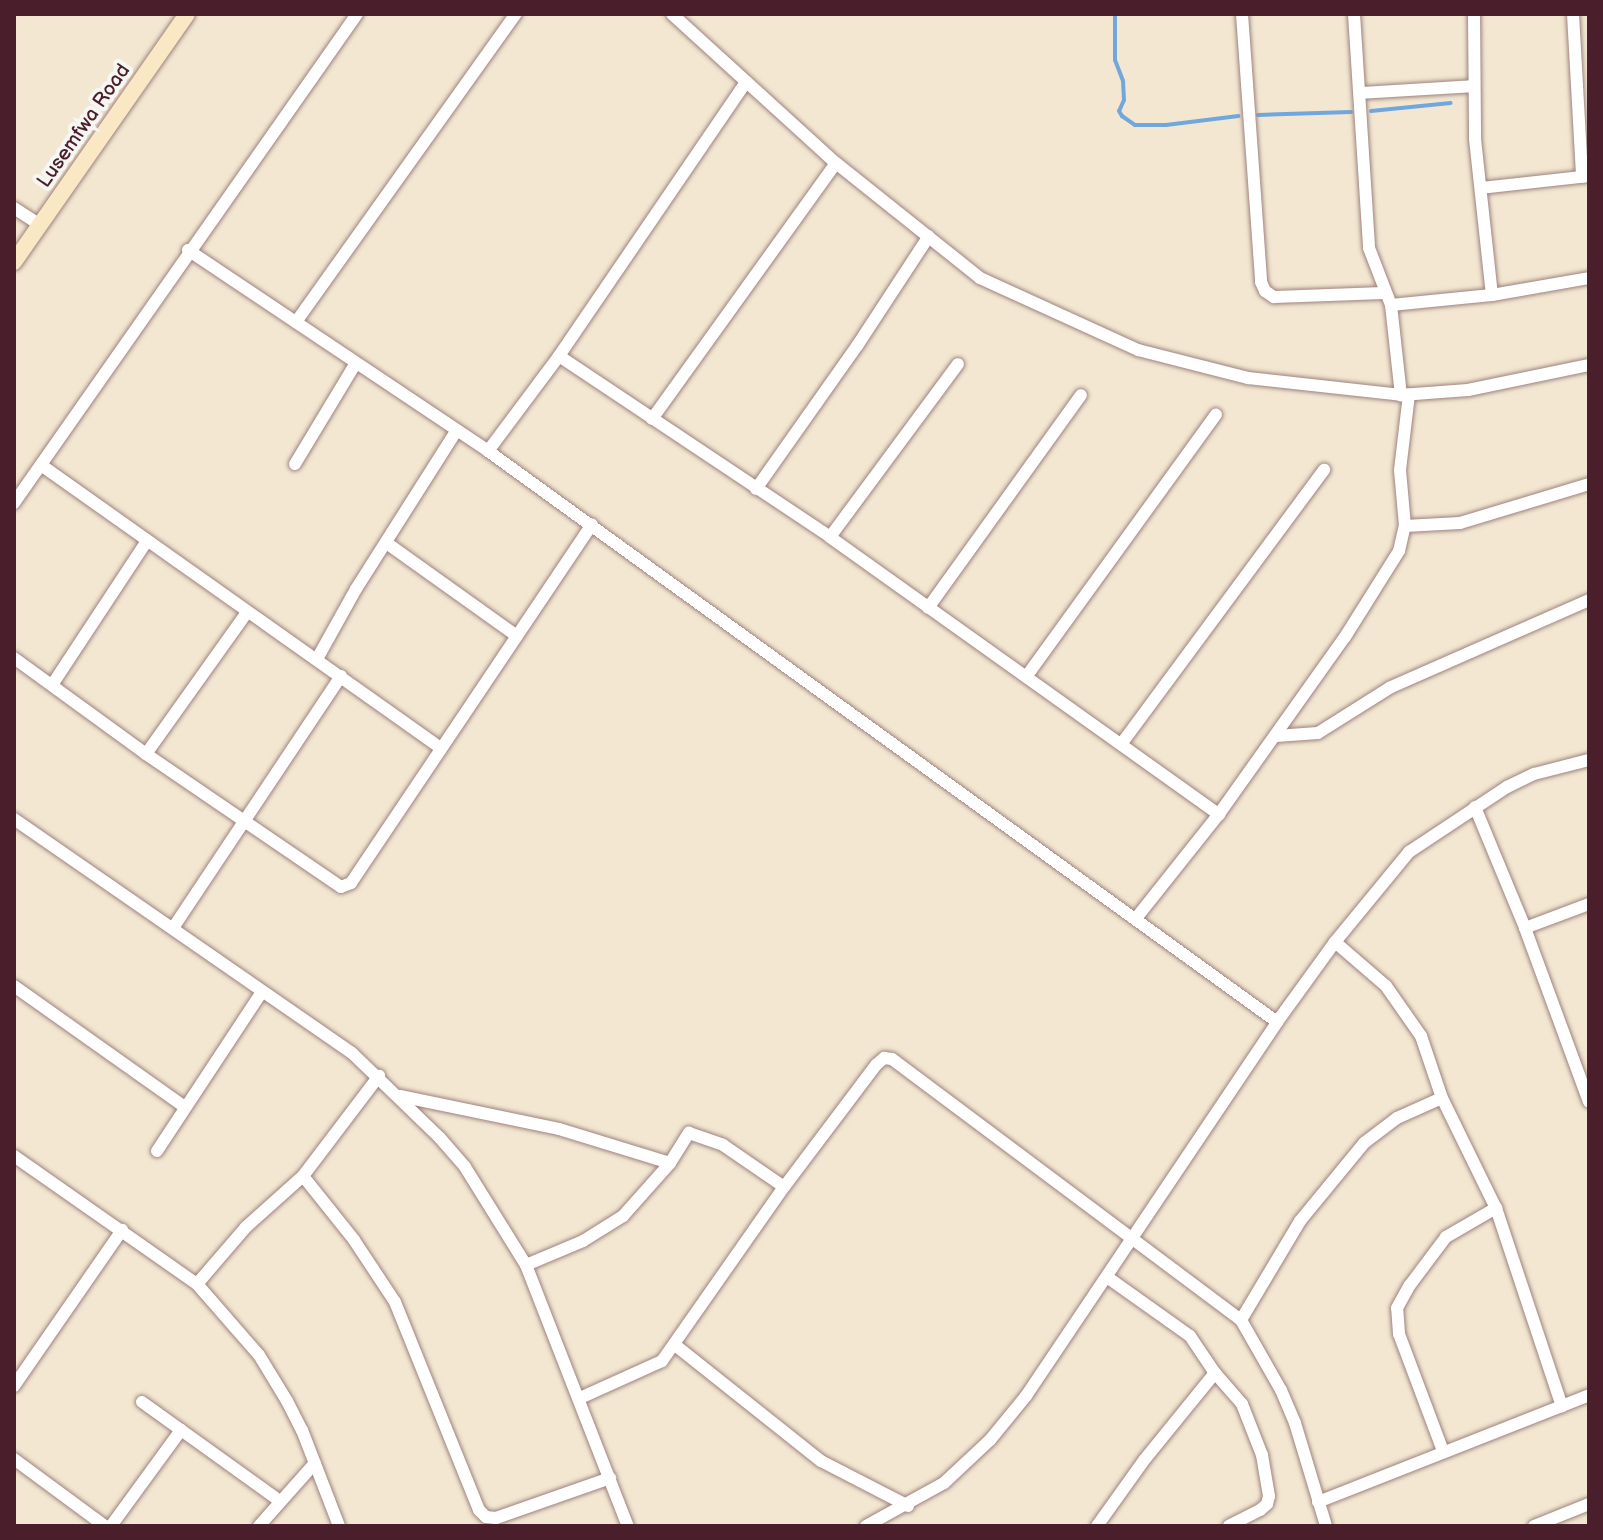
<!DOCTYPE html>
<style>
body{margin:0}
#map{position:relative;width:1603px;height:1540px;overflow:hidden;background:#f3e7d2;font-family:"Balsamiq Sans",sans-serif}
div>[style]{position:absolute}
.stream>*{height:4px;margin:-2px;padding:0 2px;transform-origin:2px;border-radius:2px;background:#70a8de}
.roads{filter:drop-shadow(0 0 2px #9e837e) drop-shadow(0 0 2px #9e837e)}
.street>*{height:12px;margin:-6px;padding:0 6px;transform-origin:6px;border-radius:6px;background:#fff}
.secondary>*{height:16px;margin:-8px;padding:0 8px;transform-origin:8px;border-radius:8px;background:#fae7c3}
span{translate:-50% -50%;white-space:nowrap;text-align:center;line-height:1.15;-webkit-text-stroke:8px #f6f6f2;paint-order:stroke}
.street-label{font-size:20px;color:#4a1f2b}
.frame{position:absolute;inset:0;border:16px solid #4a1f2b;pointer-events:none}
</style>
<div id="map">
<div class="stream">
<i style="left:1115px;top:14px;width:46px;rotate:90deg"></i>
<i style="left:1115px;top:60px;width:22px;rotate:69deg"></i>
<i style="left:1123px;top:81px;width:19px;rotate:87deg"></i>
<i style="left:1124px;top:100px;width:12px;rotate:114deg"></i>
<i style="left:1119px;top:111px;width:6px;rotate:59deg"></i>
<i style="left:1122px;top:116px;width:16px;rotate:35deg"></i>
<i style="left:1135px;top:125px;width:31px"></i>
<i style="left:1166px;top:125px;width:73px;rotate:-7.1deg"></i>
<i style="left:1371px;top:111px;width:80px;rotate:-5.7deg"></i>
<i style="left:1258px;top:115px;width:93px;rotate:-1.8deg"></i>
</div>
<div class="roads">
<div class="street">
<i style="left:672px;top:14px;width:222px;rotate:42.3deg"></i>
<i style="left:836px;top:163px;width:184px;rotate:38.6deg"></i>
<i style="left:980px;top:278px;width:174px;rotate:24.5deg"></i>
<i style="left:1138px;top:350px;width:114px;rotate:14.3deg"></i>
<i style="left:1248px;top:378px;width:154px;rotate:6.3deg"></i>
<i style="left:1401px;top:395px;width:67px;rotate:-4.3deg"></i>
<i style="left:1468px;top:390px;width:124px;rotate:-11.7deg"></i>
<i style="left:1242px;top:14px;width:269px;rotate:85.9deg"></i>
<i style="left:1261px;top:282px;width:10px;rotate:66deg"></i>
<i style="left:1265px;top:291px;width:11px;rotate:34deg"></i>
<i style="left:1274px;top:297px;width:110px;rotate:-2.1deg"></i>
<i style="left:1354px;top:14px;width:234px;rotate:86.3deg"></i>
<i style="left:1369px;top:248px;width:61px;rotate:68.9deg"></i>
<i style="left:1391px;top:305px;width:91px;rotate:83.7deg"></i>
<i style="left:1474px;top:14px;width:125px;rotate:89.5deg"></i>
<i style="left:1475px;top:139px;width:157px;rotate:83.8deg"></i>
<i style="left:1573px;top:14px;width:163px;rotate:86.8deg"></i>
<i style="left:1360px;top:93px;width:114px;rotate:-3.5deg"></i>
<i style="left:1481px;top:188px;width:109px;rotate:-6.3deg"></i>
<i style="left:14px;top:208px;width:31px;rotate:33deg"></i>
<i style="left:188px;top:250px;width:361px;rotate:33.8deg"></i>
<i style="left:488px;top:451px;width:974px;rotate:35.89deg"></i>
<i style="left:1391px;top:305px;width:101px;rotate:-5.7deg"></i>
<i style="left:1492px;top:295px;width:98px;rotate:-9.9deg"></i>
<i style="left:296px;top:322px;width:379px;rotate:-54.5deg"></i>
<i style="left:559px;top:356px;width:326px;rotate:33.7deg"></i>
<i style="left:830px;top:537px;width:478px;rotate:35.5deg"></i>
<i style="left:1219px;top:814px;width:132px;rotate:128.5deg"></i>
<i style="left:652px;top:419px;width:315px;rotate:-54.3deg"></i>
<i style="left:488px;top:451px;width:119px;rotate:-53.2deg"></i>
<i style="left:559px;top:356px;width:332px;rotate:-55.7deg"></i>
<i style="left:295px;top:464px;width:118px;rotate:-58.9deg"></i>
<i style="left:41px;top:465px;width:489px;rotate:35.3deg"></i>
<i style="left:756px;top:489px;width:175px;rotate:-54.8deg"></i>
<i style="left:857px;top:346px;width:131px;rotate:-56.8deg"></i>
<i style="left:14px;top:503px;width:597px;rotate:-54.95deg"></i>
<i style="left:1405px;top:526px;width:55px;rotate:-3.1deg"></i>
<i style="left:1460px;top:523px;width:135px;rotate:-16.8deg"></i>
<i style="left:830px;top:537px;width:215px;rotate:-53.5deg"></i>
<i style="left:388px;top:544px;width:158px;rotate:35.5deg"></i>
<i style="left:928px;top:608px;width:262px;rotate:-54.3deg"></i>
<i style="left:14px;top:658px;width:163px;rotate:36deg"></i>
<i style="left:146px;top:754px;width:236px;rotate:34.3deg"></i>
<i style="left:341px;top:887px;width:11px;rotate:-22deg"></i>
<i style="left:351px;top:883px;width:432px;rotate:-56.1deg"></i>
<i style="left:317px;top:659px;width:80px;rotate:-60.9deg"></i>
<i style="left:356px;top:589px;width:188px;rotate:-57.6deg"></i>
<i style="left:1026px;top:677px;width:324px;rotate:-54.1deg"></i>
<i style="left:52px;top:685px;width:173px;rotate:-56.6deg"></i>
<i style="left:1276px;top:736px;width:42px;rotate:-4.1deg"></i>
<i style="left:1318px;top:733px;width:86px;rotate:-32.2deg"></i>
<i style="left:1391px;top:687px;width:216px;rotate:-23.7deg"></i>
<i style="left:1122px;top:743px;width:340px;rotate:-53.5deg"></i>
<i style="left:146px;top:754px;width:172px;rotate:-54.5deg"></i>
<i style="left:1475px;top:807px;width:131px;rotate:67.5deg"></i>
<i style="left:1525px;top:928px;width:185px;rotate:69.8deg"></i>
<i style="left:1219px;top:814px;width:217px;rotate:-54.6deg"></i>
<i style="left:1345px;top:637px;width:102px;rotate:-57.9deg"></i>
<i style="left:1399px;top:551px;width:26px;rotate:-77deg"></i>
<i style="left:1405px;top:526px;width:56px;rotate:-95.1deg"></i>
<i style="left:1400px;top:470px;width:76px;rotate:-83.2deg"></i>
<i style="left:14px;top:819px;width:411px;rotate:34.7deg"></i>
<i style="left:352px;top:1053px;width:122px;rotate:44deg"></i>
<i style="left:440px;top:1138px;width:38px;rotate:49deg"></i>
<i style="left:465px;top:1167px;width:115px;rotate:58.1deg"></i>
<i style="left:526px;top:1265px;width:280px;rotate:68.7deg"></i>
<i style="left:173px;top:928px;width:303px;rotate:-56.3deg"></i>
<i style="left:1525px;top:928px;width:68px;rotate:-20.6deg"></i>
<i style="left:1335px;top:942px;width:67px;rotate:40.8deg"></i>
<i style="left:1386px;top:986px;width:61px;rotate:55deg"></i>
<i style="left:1421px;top:1036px;width:65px;rotate:71.3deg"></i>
<i style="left:1442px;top:1098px;width:123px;rotate:63.9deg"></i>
<i style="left:1496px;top:1208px;width:209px;rotate:71.6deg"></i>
<i style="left:14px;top:986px;width:209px;rotate:35.3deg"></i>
<i style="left:400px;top:1096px;width:162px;rotate:11.7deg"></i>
<i style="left:559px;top:1129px;width:116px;rotate:17deg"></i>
<i style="left:157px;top:1151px;width:191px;rotate:-56.6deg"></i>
<i style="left:14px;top:1156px;width:223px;rotate:35deg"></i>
<i style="left:197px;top:1284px;width:94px;rotate:48.9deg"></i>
<i style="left:259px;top:1355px;width:54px;rotate:58.7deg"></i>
<i style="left:287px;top:1401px;width:33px;rotate:63deg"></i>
<i style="left:302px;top:1430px;width:103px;rotate:68.9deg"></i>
<i style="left:303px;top:1176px;width:82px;rotate:51.4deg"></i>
<i style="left:354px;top:1240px;width:74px;rotate:56.5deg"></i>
<i style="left:395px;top:1302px;width:224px;rotate:68deg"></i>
<i style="left:479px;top:1510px;width:10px;rotate:45deg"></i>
<i style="left:486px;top:1517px;width:10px;rotate:6deg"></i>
<i style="left:496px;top:1518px;width:121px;rotate:-19.3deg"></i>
<i style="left:526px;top:1265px;width:62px;rotate:-22.8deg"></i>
<i style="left:583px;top:1241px;width:47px;rotate:-32deg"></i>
<i style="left:623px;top:1216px;width:71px;rotate:-48.4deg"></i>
<i style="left:670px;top:1163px;width:36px;rotate:-58deg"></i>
<i style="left:689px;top:1133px;width:36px;rotate:19deg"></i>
<i style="left:723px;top:1145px;width:74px;rotate:34.5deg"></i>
<i style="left:1107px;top:1277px;width:102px;rotate:35.4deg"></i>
<i style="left:1190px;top:1336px;width:45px;rotate:56deg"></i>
<i style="left:1215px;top:1373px;width:41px;rotate:48.9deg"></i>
<i style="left:1242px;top:1404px;width:55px;rotate:68.6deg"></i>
<i style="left:1262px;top:1455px;width:42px;rotate:80.3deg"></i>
<i style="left:1269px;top:1496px;width:8px;rotate:104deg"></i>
<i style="left:1267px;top:1504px;width:9px;rotate:139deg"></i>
<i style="left:1260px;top:1510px;width:35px;rotate:153deg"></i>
<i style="left:197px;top:1284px;width:75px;rotate:-49.3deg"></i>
<i style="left:246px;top:1227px;width:76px;rotate:-41.8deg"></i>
<i style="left:303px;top:1176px;width:126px;rotate:-52.8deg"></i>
<i style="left:1241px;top:1320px;width:115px;rotate:-59.2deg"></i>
<i style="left:1300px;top:1221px;width:101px;rotate:-50.6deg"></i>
<i style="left:1364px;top:1143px;width:41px;rotate:-37.1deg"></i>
<i style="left:1397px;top:1118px;width:49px;rotate:-24deg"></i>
<i style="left:675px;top:1345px;width:186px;rotate:38.5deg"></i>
<i style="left:821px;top:1461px;width:98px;rotate:27.3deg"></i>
<i style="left:14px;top:1386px;width:190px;rotate:-55.3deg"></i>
<i style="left:580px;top:1398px;width:90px;rotate:-24.3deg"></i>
<i style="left:662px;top:1361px;width:213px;rotate:-55deg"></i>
<i style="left:784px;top:1187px;width:153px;rotate:-53deg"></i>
<i style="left:876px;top:1065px;width:11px;rotate:-41deg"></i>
<i style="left:884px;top:1058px;width:8px;rotate:7deg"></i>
<i style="left:892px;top:1059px;width:436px;rotate:36.8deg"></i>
<i style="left:1241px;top:1320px;width:81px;rotate:60.3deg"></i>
<i style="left:1281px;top:1390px;width:36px;rotate:67deg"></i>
<i style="left:1295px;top:1423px;width:108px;rotate:73.2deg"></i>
<i style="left:142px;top:1402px;width:170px;rotate:35.7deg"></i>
<i style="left:1443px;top:1451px;width:125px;rotate:-110.6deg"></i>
<i style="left:1399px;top:1334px;width:26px;rotate:-94deg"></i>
<i style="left:1397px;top:1308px;width:26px;rotate:-61deg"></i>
<i style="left:1410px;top:1285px;width:60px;rotate:-53.1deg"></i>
<i style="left:1446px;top:1237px;width:58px;rotate:-30.1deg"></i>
<i style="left:14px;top:1459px;width:113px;rotate:36.4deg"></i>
<i style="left:1318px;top:1502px;width:291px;rotate:-21.5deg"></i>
<i style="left:111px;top:1526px;width:119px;rotate:-53.9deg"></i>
<i style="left:259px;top:1526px;width:84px;rotate:-48.4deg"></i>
<i style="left:866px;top:1526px;width:89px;rotate:-28.9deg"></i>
<i style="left:944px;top:1483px;width:63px;rotate:-43.1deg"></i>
<i style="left:990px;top:1440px;width:57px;rotate:-50.7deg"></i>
<i style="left:1026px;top:1396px;width:450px;rotate:-56.1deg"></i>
<i style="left:1277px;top:1022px;width:99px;rotate:-54.1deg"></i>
<i style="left:1335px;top:942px;width:117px;rotate:-50.6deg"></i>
<i style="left:1409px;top:852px;width:118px;rotate:-33.6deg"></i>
<i style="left:1507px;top:787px;width:30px;rotate:-26deg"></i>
<i style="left:1534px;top:774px;width:57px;rotate:-14.3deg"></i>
<i style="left:1097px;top:1526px;width:82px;rotate:-54.4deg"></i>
<i style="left:1145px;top:1459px;width:111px;rotate:-50.9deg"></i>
<i style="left:1534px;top:1526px;width:59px;rotate:-21.8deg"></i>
</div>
<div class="secondary">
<i style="left:14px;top:262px;width:302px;rotate:-55.1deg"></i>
</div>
</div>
<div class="street-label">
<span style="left:84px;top:126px;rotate:-55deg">Lusemfwa Road</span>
</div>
<div class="frame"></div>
</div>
